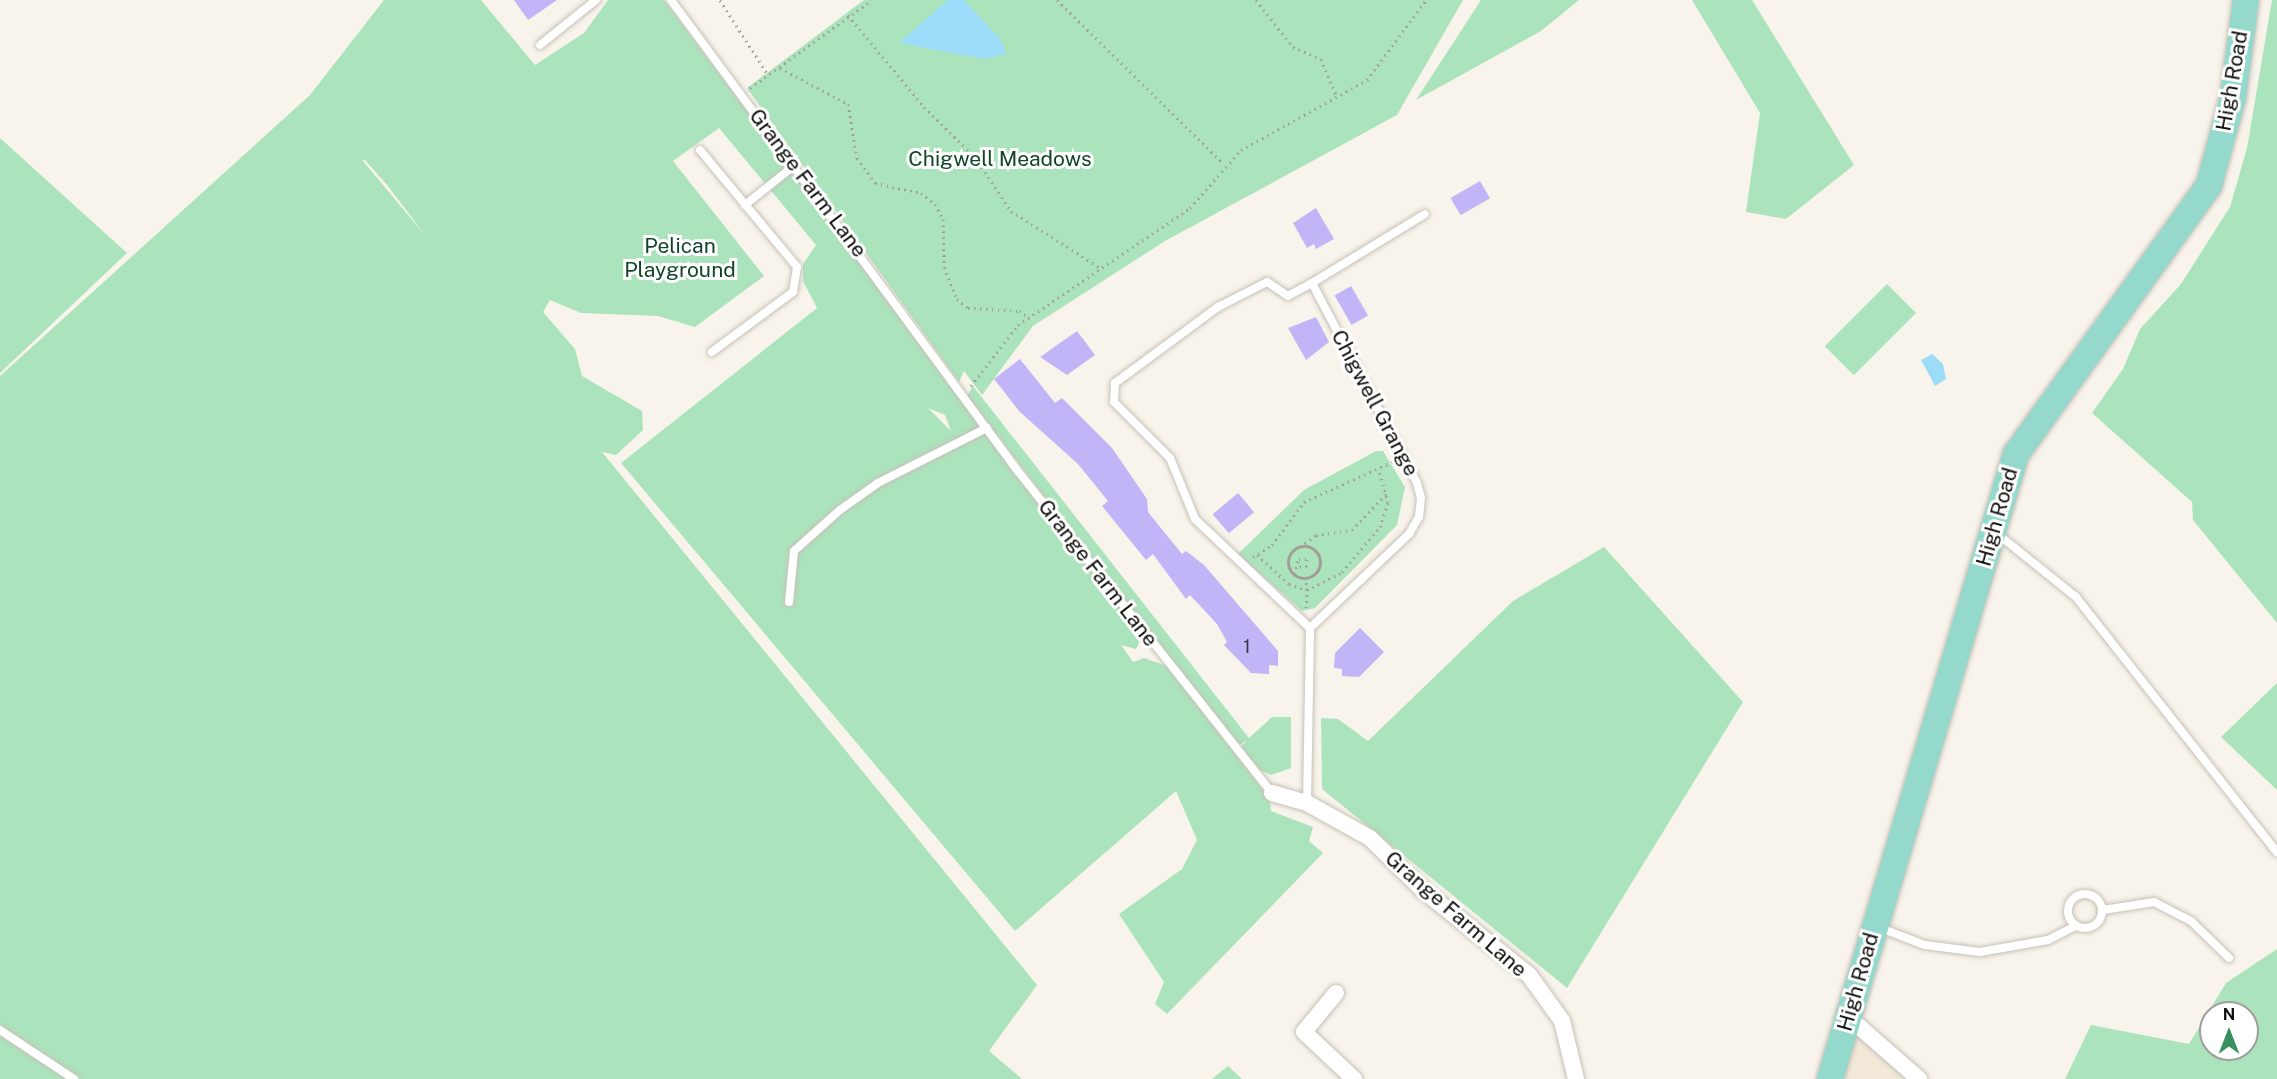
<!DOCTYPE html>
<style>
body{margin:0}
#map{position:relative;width:2277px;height:1079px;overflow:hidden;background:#f9f4eb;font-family:"Public Sans",sans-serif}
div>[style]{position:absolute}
.built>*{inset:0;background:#f2e9d9}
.green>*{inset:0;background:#abe4bc;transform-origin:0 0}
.water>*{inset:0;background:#9ddcf9}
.building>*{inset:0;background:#c1b4f7;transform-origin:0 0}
.path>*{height:3px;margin-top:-1.5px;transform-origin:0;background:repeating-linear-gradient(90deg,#a29e97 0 1.5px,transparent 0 6px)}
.path>.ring{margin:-1.5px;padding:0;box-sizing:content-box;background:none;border:3px solid #a29e97;border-radius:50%}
.roads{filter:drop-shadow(0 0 2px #c6c1b8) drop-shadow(0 0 2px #c6c1b8)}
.lane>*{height:8px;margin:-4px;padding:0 4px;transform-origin:4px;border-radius:4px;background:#fff}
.lane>.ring{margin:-4px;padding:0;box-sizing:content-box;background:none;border:8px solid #fff;border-radius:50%}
.street>*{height:16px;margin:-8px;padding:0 8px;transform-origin:8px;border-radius:8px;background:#fff}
.primary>*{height:26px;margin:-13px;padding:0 13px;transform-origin:13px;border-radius:13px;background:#94d9cc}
span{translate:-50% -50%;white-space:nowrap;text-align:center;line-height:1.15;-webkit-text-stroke:6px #fff;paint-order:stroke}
.number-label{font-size:18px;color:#3b3745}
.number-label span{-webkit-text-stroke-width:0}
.street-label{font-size:21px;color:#0e0d0a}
.park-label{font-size:21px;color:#124427}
.north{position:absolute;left:2199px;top:1001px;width:60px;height:60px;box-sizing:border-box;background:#fff;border:2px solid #9f9e9d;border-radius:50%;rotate:0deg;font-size:16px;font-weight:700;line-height:24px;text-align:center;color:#0e0d0a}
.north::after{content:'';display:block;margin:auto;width:21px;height:27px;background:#398e62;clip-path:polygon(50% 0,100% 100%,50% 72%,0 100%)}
</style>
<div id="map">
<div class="built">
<i style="clip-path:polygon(1857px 1029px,1912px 1079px,1842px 1079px)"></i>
</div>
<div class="green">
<i style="clip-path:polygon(evenodd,384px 0,481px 0,535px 65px,584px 33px,608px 0,664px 0,1142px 637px,1136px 649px,1121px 645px,1133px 662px,1144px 658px,1167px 666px,1270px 799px,1271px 811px,1313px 827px,1309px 841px,1323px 853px,1167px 1014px,1155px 1004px,1164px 982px,1119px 914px,1182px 869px,1197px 840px,1176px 791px,1015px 931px,621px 463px,817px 308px,803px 281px,803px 264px,816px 245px,719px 128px,673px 161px,764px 276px,695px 327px,658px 316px,581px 313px,550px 300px,543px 312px,575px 349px,582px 376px,642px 411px,643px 430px,616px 455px,602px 452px,1037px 985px,989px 1051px,1022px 1079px,0 1079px,0 376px,310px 95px,384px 0,364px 159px,388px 186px,424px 234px,363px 161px,364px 159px,384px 0,928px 408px,945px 415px,951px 431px,928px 408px)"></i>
<i style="clip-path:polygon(864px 0,1463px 0,1397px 115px,1165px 241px,1033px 326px,982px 395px,964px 371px,959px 382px,747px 88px)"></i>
<i style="clip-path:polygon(1481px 0,1579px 0,1541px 31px,1416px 100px)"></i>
<i style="clip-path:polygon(1692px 0,1752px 0,1854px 165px,1786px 219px,1746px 212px,1760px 113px)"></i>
<i style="clip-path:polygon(2272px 0,2277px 0,2277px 623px,2193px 520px,2192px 502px,2092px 413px,2123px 369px,2140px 329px,2181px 284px,2230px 207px,2247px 148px)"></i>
<i style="clip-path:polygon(0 138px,127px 253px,0 373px)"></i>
<i style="left:1887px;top:284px;width:41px;height:88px;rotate:45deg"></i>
<i style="clip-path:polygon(973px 386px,1249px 738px,1272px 717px,1291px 717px,1291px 768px,1271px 775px,1255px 768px,1239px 749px,1247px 740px,1237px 747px,967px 396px)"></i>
<i style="clip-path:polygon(1376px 451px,1383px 451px,1405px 487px,1397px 525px,1315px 608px,1302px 611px,1238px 554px,1304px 490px)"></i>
<i style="clip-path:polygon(1604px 547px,1743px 702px,1567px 988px,1322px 789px,1321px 718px,1338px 719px,1368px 741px,1513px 601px)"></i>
<i style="clip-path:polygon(2277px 683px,2277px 790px,2221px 737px)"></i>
<i style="clip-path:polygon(evenodd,2277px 949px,2277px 1079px,2065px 1079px,2091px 1025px,2189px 1044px,2226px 983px,2277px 949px,2211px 1013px,2247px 1013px,2247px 1049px,2211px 1049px,2211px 1013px)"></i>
<i style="clip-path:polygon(1228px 1066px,1242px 1079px,1212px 1079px)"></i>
</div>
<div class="water">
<i style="clip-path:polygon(948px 0,964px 0,1001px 40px,1006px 54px,984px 59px,899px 43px)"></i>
<i style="clip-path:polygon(1932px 354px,1943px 364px,1946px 379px,1935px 386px,1921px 360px)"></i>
</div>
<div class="building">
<i style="clip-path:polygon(514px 0,557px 0,528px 20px)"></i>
<i style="left:1480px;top:181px;width:20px;height:34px;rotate:60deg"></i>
<i style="clip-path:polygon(1316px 208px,1334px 239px,1316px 249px,1314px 244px,1307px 248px,1293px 223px)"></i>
<i style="left:1351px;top:286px;width:34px;height:19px;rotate:60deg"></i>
<i style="clip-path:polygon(1316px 317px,1329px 342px,1306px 360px,1288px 328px)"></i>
<i style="clip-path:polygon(1077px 331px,1095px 355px,1067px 375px,1040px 357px)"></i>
<i style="clip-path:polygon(1020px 359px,1055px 403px,1062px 398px,1112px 448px,1147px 499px,1148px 512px,1182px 554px,1186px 551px,1204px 565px,1278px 651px,1278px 666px,1269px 665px,1269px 674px,1251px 673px,1224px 645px,1227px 642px,1217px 624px,1190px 595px,1186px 599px,1153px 554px,1146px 560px,1102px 506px,1108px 501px,1078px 464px,1020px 412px,994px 379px)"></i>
<i style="left:1238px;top:493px;width:25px;height:33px;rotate:50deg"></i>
<i style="clip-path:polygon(1360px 628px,1384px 652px,1359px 677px,1342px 676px,1342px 669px,1334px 668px,1335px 653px)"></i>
</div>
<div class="path">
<i style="left:720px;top:0;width:89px;rotate:57.4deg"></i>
<i style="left:1057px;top:0;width:234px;rotate:44.5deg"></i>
<i style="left:1256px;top:0;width:60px;rotate:51.8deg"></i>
<i style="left:1293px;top:47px;width:30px;rotate:23deg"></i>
<i style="left:1321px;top:59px;width:41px;rotate:67.2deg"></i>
<i style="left:848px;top:15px;width:119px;rotate:50.4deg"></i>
<i style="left:924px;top:107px;width:71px;rotate:44.4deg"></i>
<i style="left:975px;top:157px;width:65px;rotate:56.3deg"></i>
<i style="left:1011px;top:211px;width:104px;rotate:32.5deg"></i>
<i style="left:780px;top:68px;width:77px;rotate:27.9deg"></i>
<i style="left:848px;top:104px;width:55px;rotate:80.5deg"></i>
<i style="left:857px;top:158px;width:31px;rotate:54deg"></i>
<i style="left:875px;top:183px;width:47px;rotate:12.3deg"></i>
<i style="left:921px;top:193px;width:18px;rotate:38deg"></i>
<i style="left:935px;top:204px;width:17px;rotate:62deg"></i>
<i style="left:943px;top:219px;width:48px;rotate:88.8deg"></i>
<i style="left:944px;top:267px;width:35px;rotate:68deg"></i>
<i style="left:957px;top:299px;width:14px;rotate:39deg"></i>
<i style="left:968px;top:308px;width:51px;rotate:3.4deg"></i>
<i style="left:1019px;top:311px;width:11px;rotate:34deg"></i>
<i style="left:750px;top:88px;width:150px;rotate:-35.8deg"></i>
<i style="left:971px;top:386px;width:77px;rotate:-52.4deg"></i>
<i style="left:1018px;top:325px;width:208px;rotate:-34.2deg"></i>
<i style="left:1190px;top:208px;width:77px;rotate:-48.7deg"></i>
<i style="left:1241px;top:150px;width:144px;rotate:-29.1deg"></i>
<i style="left:1367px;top:80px;width:99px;rotate:-53.6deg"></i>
<i class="ring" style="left:1288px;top:546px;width:29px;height:29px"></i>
<i style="left:1300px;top:547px;width:20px;rotate:-37deg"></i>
<i style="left:1316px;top:535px;width:36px;rotate:-8deg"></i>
<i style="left:1352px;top:530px;width:51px;rotate:-46.6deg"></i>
<i style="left:1257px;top:555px;width:43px;rotate:42.2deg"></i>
<i style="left:1289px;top:584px;width:19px;rotate:18deg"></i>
<i style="left:1307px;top:590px;width:12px;rotate:-95deg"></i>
<i style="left:1253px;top:557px;width:22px;rotate:-32deg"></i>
<i style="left:1272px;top:545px;width:54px;rotate:-53.3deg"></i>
<i style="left:1304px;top:502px;width:97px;rotate:-24.4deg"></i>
<i style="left:1294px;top:574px;width:16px;rotate:-72deg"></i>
<i style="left:1299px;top:559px;width:8px"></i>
<i style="left:1307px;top:559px;width:7px;rotate:90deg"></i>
<i style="left:1307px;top:566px;width:8px;rotate:173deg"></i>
<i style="left:1306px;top:608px;width:18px;rotate:-87deg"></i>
<i style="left:1307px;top:590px;width:39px;rotate:-27deg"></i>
<i style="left:1342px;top:572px;width:59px;rotate:-49.8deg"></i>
<i style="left:1380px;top:527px;width:25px;rotate:-72deg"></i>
<i style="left:1388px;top:503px;width:35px;rotate:-105deg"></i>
</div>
<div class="roads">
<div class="lane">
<i style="left:671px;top:0;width:584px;rotate:53.64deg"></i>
<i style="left:1017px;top:470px;width:412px;rotate:51.7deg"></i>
<i style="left:540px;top:45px;width:72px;rotate:-38.8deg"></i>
<i style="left:700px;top:150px;width:152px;rotate:50.3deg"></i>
<i style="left:797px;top:267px;width:25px;rotate:99deg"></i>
<i style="left:793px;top:292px;width:101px;rotate:143.5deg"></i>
<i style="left:745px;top:205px;width:64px;rotate:-38.7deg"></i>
<i style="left:1312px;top:283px;width:132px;rotate:-31.4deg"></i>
<i style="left:1995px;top:532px;width:104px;rotate:38.7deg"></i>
<i style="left:2076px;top:597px;width:325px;rotate:51.8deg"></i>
<i style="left:789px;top:602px;width:51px;rotate:-84.4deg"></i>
<i style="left:794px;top:551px;width:62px;rotate:-41.7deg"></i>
<i style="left:840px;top:510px;width:47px;rotate:-35.4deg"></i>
<i style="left:878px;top:483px;width:122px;rotate:-26.8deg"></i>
<i style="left:1307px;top:803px;width:175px;rotate:-89deg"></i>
<i style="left:1310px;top:628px;width:137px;rotate:-43.5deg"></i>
<i style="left:1409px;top:534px;width:20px;rotate:-60deg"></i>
<i style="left:1419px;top:517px;width:19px;rotate:-84deg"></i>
<i style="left:1421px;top:498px;width:16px;rotate:-105deg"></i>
<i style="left:1417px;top:483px;width:226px;rotate:-117.7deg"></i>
<i style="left:1312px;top:283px;width:27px;rotate:152deg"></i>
<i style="left:1288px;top:296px;width:25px;rotate:-146deg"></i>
<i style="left:1267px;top:282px;width:55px;rotate:153deg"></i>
<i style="left:1218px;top:307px;width:128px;rotate:143.6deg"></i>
<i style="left:1115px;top:383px;width:19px;rotate:93deg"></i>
<i style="left:1114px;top:402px;width:79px;rotate:45deg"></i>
<i style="left:1170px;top:458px;width:66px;rotate:67.7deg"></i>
<i style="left:1195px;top:519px;width:158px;rotate:43.5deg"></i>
<i class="ring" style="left:2068px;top:894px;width:26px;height:26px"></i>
<i style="left:2103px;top:910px;width:52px;rotate:-8.9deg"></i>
<i style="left:2154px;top:902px;width:42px;rotate:27.2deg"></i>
<i style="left:2191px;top:921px;width:53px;rotate:44.2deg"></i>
<i style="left:1878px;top:927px;width:50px;rotate:21deg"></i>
<i style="left:1925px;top:945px;width:55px;rotate:7.3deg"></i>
<i style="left:1980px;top:952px;width:69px;rotate:-10deg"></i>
<i style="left:2048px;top:940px;width:31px;rotate:-27deg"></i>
<i style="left:0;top:1030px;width:89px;rotate:33.5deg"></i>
</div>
<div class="street">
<i style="left:1272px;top:793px;width:36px;rotate:16deg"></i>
<i style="left:1307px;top:803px;width:72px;rotate:29.1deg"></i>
<i style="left:1370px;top:838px;width:76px;rotate:44.5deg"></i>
<i style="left:1424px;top:891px;width:134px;rotate:38.7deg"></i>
<i style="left:1529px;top:975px;width:57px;rotate:54.3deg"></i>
<i style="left:1562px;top:1021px;width:60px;rotate:76.4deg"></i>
<i style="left:1336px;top:993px;width:50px;rotate:129.4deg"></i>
<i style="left:1304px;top:1032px;width:69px;rotate:43.2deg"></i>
<i style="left:1847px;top:1016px;width:96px;rotate:41.2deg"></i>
</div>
<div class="primary">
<i style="left:1830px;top:1079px;width:652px;rotate:-73.43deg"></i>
<i style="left:2016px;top:454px;width:331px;rotate:-54.3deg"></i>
<i style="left:2209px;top:185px;width:91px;rotate:-74.7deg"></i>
<i style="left:2233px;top:97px;width:98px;rotate:-82.4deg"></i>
</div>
</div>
<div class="number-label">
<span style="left:1247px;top:647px">1</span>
</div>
<div class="street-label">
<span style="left:2232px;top:81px;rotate:-80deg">High Road</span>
<span style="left:808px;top:183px;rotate:53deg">Grange Farm Lane</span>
<span style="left:1375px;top:403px;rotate:62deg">Chigwell Grange</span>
<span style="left:1997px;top:517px;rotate:-74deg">High Road</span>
<span style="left:1098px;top:573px;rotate:52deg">Grange Farm Lane</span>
<span style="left:1456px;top:914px;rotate:41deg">Grange Farm Lane</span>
<span style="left:1858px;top:982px;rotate:-74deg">High Road</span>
</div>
<div class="park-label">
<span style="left:1000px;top:159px">Chigwell Meadows</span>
<span style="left:680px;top:258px">Pelican<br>Playground</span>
</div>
<div class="north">N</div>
</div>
